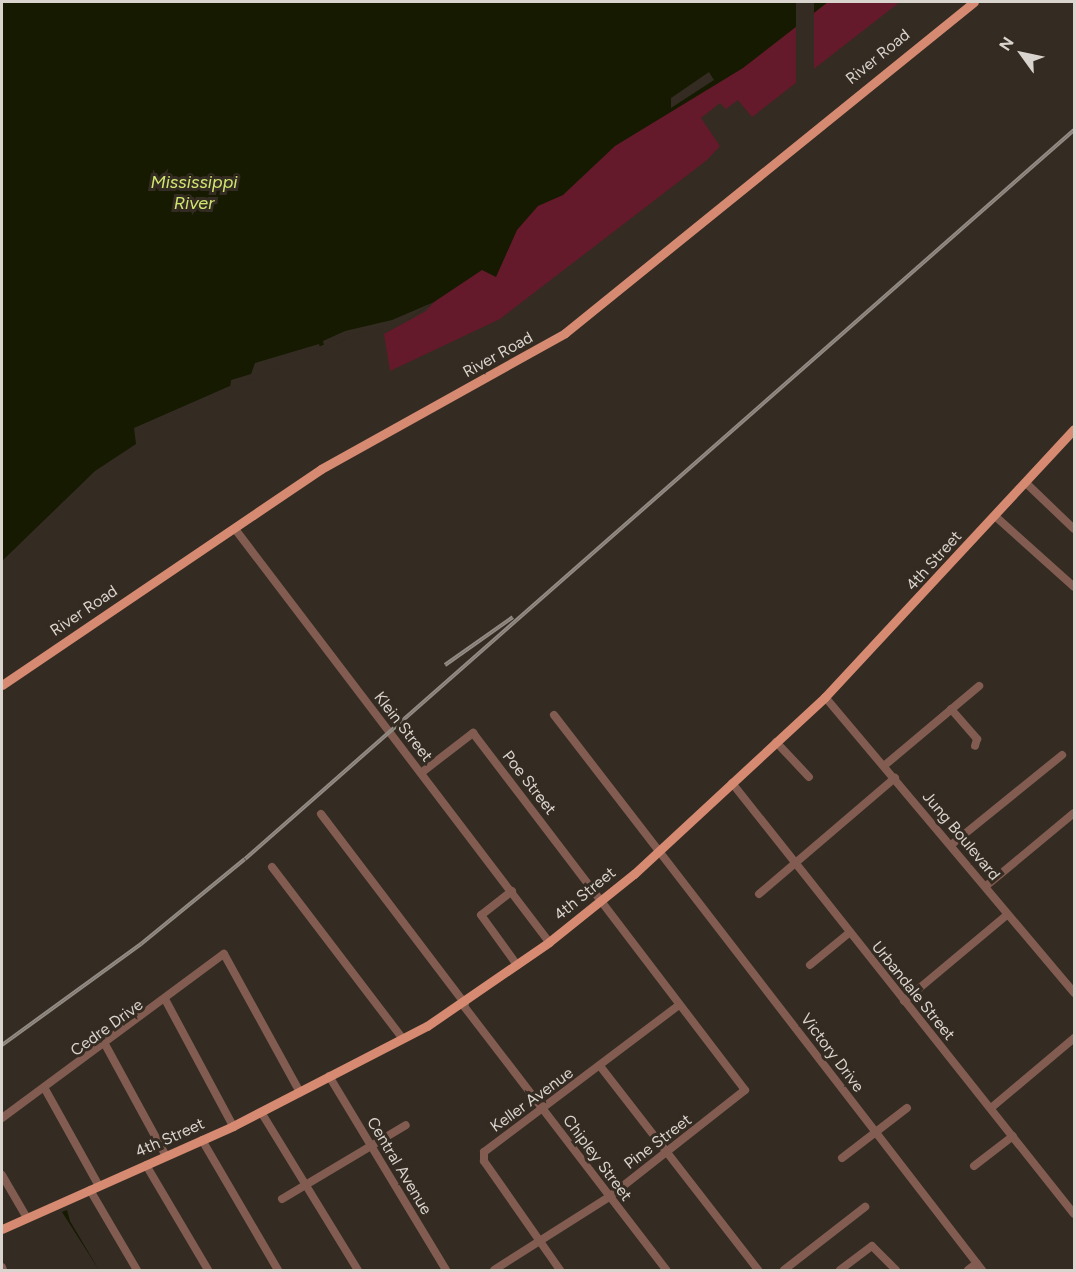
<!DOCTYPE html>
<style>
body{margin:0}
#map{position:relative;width:1076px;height:1272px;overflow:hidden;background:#342b22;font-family:Figtree,sans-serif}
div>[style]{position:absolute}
.green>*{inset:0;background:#641a2a}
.water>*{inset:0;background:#151a00}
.pier>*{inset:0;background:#342b22;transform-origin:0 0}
.minor>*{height:8px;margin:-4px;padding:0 4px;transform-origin:4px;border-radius:4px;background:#825c50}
.major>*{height:9px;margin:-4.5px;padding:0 4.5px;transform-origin:4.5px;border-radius:4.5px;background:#d68a71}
.rail>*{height:4px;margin-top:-2px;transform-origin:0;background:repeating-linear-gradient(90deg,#342b22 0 4.5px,#928b84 0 9px);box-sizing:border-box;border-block:2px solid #928b84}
span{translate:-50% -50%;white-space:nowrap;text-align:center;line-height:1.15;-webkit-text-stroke:6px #342b22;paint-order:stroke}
.street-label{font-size:16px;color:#dad4ce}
.water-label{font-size:18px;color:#d0e76f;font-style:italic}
.frame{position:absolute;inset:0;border:3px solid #dad4ce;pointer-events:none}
.north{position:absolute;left:992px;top:24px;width:60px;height:60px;-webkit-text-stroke:4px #342b22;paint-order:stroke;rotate:303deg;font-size:16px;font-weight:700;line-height:24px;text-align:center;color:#dad4ce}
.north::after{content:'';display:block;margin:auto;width:21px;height:27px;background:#dad4ce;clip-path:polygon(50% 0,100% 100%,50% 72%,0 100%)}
</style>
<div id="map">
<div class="green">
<i style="clip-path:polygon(818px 2px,900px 2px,752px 117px,738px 100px,726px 109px,720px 103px,701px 118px,720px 146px,707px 160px,500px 319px,390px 371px,384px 334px,426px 311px,502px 224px)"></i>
</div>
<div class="water">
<i style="clip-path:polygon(2px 2px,828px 2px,743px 68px,615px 146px,563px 195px,538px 206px,517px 230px,496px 277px,482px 270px,407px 320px,355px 331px,134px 428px,136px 444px,95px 471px,2px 561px)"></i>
<i style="clip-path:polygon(67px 1210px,70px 1221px,99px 1270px,62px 1212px)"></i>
</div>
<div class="pier">
<i style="left:796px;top:2px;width:18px;height:270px"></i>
<i style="clip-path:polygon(709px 72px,714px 80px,671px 108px,671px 98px)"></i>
<i style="clip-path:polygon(434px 302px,400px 325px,356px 334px,325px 349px,323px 341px,345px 331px,392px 320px)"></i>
<i style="clip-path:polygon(319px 344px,321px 350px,230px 389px,231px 380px,251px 374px,255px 363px)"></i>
</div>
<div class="minor">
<i style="left:1026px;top:483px;width:66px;rotate:43.8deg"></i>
<i style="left:995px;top:516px;width:106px;rotate:41.9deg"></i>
<i style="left:235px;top:529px;width:519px;rotate:52.75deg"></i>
<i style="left:825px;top:697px;width:387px;rotate:49.9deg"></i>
<i style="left:951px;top:709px;width:40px;rotate:49deg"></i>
<i style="left:977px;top:739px;width:7px;rotate:106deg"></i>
<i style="left:554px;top:715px;width:701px;rotate:52.36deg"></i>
<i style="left:776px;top:742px;width:48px;rotate:46.7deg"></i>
<i style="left:885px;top:765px;width:123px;rotate:-40deg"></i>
<i style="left:421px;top:773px;width:66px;rotate:-37.6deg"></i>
<i style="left:473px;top:733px;width:449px;rotate:52.7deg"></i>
<i style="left:745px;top:1090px;width:173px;rotate:141.8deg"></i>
<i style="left:609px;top:1197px;width:136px;rotate:147.6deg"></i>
<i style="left:732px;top:783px;width:550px;rotate:51.57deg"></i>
<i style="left:321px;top:814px;width:238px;rotate:52.8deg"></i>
<i style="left:951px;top:845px;width:143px;rotate:-39deg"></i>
<i style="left:272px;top:867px;width:216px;rotate:52.7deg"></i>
<i style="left:986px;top:886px;width:114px;rotate:-39.7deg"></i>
<i style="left:512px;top:891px;width:39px;rotate:142deg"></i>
<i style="left:481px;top:915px;width:62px;rotate:54.2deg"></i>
<i style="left:759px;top:894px;width:179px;rotate:-40.5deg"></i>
<i style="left:810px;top:965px;width:50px;rotate:-39.4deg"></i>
<i style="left:166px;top:1001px;width:142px;rotate:61.8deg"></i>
<i style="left:904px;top:1001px;width:134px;rotate:-39.9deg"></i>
<i style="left:463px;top:1005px;width:334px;rotate:52.5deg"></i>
<i style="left:106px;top:1046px;width:125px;rotate:61.4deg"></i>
<i style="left:600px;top:1066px;width:258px;rotate:52.2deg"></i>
<i style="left:329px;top:1076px;width:227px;rotate:58.9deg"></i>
<i style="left:45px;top:1089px;width:111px;rotate:60.9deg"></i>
<i style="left:991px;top:1108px;width:109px;rotate:-40.1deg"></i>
<i style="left:261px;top:1112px;width:185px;rotate:58.5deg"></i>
<i style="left:2px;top:1118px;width:276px;rotate:-36.5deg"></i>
<i style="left:224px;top:954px;width:158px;rotate:61.2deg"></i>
<i style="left:202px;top:1140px;width:151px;rotate:59.7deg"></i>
<i style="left:842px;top:1158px;width:82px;rotate:-37.6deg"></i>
<i style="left:146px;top:1165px;width:122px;rotate:59.4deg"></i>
<i style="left:974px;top:1166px;width:49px;rotate:-37.6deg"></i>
<i style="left:2px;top:1175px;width:50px;rotate:59.8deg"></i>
<i style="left:90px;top:1190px;width:93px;rotate:59.6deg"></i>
<i style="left:282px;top:1199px;width:144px;rotate:-30.8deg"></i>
<i style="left:2px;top:1267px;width:3px;rotate:72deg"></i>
<i style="left:560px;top:1270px;width:133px;rotate:-124.9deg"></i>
<i style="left:484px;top:1161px;width:9px;rotate:-90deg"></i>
<i style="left:484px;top:1152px;width:244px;rotate:-37deg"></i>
<i style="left:784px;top:1270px;width:103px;rotate:-37.9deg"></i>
<i style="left:840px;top:1270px;width:40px;rotate:-37deg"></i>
<i style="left:872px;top:1246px;width:34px;rotate:45deg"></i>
<i style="left:968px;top:1270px;width:11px;rotate:-38deg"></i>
</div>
<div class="major">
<i style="left:2px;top:685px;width:385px;rotate:-34.1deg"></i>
<i style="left:321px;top:469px;width:279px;rotate:-29.1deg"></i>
<i style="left:565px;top:333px;width:526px;rotate:-38.98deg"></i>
<i style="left:2px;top:1229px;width:253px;rotate:-24deg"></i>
<i style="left:233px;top:1126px;width:218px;rotate:-27.3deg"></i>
<i style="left:427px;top:1026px;width:148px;rotate:-34.5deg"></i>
<i style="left:549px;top:942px;width:109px;rotate:-38.7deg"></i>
<i style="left:634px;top:874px;width:260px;rotate:-42.8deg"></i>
<i style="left:825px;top:697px;width:366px;rotate:-47.1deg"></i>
</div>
<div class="rail">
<i style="left:445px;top:665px;width:83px;rotate:-35.2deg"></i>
<i style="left:2px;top:1045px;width:172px;rotate:-36deg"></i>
<i style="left:141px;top:944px;width:134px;rotate:-39.3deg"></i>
<i style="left:245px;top:859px;width:1104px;rotate:-41.33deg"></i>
</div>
<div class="street-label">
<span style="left:878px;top:57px;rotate:-39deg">River Road</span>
<span style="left:498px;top:355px;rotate:-29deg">River Road</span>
<span style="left:934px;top:561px;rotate:-48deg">4th Street</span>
<span style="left:84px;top:611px;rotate:-34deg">River Road</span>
<span style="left:403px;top:727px;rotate:52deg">Klein Street</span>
<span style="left:529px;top:783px;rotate:52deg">Poe Street</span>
<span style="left:961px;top:836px;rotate:50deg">Jung Boulevard</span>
<span style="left:585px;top:894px;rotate:-39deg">4th Street</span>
<span style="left:913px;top:991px;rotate:51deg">Urbandale Street</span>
<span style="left:107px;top:1028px;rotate:-36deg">Cedre Drive</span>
<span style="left:832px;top:1053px;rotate:53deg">Victory Drive</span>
<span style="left:532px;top:1100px;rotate:-36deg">Keller Avenue</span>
<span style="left:170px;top:1138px;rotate:-24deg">4th Street</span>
<span style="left:658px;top:1142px;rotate:-37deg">Pine Street</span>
<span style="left:597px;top:1158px;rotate:53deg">Chipley Street</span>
<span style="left:399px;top:1166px;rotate:59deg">Central Avenue</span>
</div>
<div class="water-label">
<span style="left:194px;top:193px">Mississippi<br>River</span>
</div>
<div class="frame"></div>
<div class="north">N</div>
</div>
